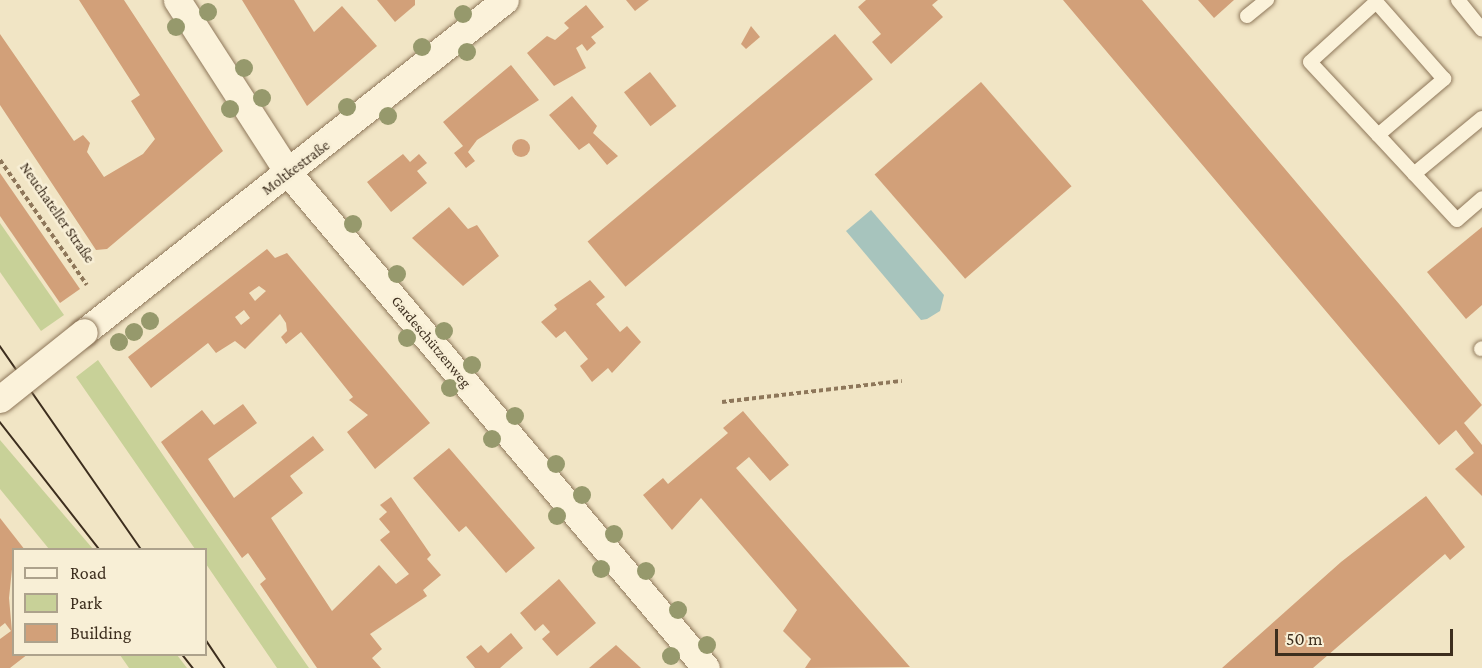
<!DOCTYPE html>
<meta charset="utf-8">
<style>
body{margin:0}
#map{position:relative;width:1482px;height:668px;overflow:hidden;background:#f1e5c5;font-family:"Crimson Pro",serif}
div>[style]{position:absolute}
.green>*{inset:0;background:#c8d198}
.water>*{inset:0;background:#a7c4bd}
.building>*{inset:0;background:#d2a079;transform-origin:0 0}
.round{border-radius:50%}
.path>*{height:4px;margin-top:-2px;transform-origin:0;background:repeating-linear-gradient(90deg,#8e775a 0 4.5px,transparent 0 7.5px)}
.roads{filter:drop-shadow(0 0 2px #8e775a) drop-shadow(0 0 2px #8e775a)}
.lane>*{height:14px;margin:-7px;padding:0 7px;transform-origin:7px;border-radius:7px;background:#fbf2da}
.street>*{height:27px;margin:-13.5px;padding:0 13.5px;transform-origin:13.5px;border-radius:13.5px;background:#fbf2da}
.tram>*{height:1.5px;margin:-0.75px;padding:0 0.75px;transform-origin:0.75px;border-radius:0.75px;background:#3d2e1e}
.bridges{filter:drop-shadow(0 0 2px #8e775a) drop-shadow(0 0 2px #8e775a)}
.street-bridge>*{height:27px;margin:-13.5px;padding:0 13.5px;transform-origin:13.5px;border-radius:13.5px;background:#fbf2da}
.trees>*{width:18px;height:18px;margin:-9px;border-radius:50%;background:#96996c}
span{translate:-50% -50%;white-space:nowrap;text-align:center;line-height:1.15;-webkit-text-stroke:5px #f8efd6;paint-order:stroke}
.street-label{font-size:15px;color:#3d2e1e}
.legend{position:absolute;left:12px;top:548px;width:195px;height:108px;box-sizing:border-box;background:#f8efd6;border:2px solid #ada28c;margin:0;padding:8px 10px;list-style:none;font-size:18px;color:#3d2e1e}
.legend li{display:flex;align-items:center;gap:12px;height:30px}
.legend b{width:30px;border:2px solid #ada28c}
.scale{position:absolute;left:1275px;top:629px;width:178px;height:27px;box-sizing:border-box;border:3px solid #3d2e1e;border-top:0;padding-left:8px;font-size:18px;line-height:21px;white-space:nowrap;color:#3d2e1e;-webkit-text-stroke:4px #f8efd6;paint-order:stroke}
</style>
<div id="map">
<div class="green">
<i style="clip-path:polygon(0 223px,64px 315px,41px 331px,0 272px)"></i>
<i style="clip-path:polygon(98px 360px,288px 638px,309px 668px,277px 668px,206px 564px,206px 550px,195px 549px,76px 377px)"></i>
<i style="clip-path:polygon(0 440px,93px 549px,49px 549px,0 489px)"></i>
<i style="clip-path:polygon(120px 655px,177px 655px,187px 668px,129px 668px)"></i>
</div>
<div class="water">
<i style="clip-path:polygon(871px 210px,944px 295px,940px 311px,927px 319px,921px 320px,846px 231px)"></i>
</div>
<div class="building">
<i style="clip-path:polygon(79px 0,124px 0,223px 151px,107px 249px,96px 250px,0 105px,0 34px,74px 141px,83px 135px,90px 143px,87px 152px,104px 177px,143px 154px,155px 139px,131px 101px,140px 95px)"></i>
<i style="clip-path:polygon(242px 0,294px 0,314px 32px,342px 6px,377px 46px,307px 106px)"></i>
<i style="clip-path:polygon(377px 0,415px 0,415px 5px,395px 22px)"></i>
<i style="clip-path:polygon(626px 0,649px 0,635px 11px)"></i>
<i style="clip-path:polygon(866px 0,938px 0,932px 5px,943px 17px,891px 64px,872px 42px,881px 34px,858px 7px)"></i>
<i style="clip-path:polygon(1063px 0,1142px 0,1400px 305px,1482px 405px,1464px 423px,1482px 445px,1482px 496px,1455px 469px,1474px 453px,1456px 430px,1439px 445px)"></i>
<i style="clip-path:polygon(1198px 0,1234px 0,1214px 18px)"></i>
<i style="clip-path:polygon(586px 5px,604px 27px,591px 37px,596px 43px,587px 51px,582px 44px,576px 48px,586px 68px,554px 86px,527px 53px,547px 36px,555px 40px,569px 28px,564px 23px)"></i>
<i style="clip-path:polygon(751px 26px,760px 37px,746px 49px,741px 44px)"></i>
<i style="left:835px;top:34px;width:59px;height:323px;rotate:50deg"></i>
<i style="clip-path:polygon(511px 65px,539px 100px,477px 140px,468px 152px,475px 161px,466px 168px,454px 153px,463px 146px,443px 122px)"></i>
<i style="left:650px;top:72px;width:43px;height:33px;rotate:52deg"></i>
<i style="left:981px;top:82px;width:138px;height:141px;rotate:49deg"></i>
<i style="clip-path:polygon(572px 96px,597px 126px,593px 133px,618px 156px,607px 165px,589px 143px,579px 150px,549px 115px)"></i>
<i class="round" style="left:512px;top:139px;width:18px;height:18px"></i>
<i style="clip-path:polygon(403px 154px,410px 162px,419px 154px,427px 163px,417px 171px,427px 183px,391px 212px,367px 182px)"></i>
<i style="clip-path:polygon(0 173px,80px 289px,60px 303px,0 216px)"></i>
<i style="clip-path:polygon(449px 207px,468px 229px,477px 225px,499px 256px,463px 286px,412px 238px)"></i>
<i style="clip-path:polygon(1482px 227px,1482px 305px,1466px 319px,1427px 272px)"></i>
<i style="clip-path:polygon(evenodd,267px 249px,275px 258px,287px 253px,430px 423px,375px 469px,347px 432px,368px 415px,349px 400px,353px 397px,301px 332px,286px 344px,281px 337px,287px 331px,286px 323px,280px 314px,245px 349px,235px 341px,216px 353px,208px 343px,151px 388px,128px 357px,267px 249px,259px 286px,266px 291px,255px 301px,249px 293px,259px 286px,267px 249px,244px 310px,250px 318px,241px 325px,235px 317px,244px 310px)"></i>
<i style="clip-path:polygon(590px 280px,605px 297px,596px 304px,620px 332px,627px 326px,641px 342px,612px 373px,608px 368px,592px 382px,580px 366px,588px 359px,565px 331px,556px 338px,541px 322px,557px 309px,554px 305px)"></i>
<i style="clip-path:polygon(243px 404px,257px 423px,208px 459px,234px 498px,313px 436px,324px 450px,290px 476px,303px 493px,271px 518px,332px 611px,379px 565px,396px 584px,409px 574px,380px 540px,390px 532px,379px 519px,387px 512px,380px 505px,391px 497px,431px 555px,427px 559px,441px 575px,423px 590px,427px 596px,370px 634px,382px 649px,372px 658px,381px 668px,317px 668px,260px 584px,266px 579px,248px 553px,242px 558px,161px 442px,202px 410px,214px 425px)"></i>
<i style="clip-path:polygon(743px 411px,789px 465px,770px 481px,749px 457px,736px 468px,910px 667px,805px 668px,811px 659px,783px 631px,797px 610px,701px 498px,672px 530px,643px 495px,663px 478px,668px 484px,728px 433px,723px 428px)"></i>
<i style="clip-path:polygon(449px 448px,535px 548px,506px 573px,466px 526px,459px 532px,413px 478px)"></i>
<i style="clip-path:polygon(1426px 496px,1465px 547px,1450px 560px,1445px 554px,1313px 668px,1222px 668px,1341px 562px)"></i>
<i style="clip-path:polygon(0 518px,25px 550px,14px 550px,9px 598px,14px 654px,28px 654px,10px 668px,0 668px,0 639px,11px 631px,5px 623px,0 627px)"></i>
<i style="clip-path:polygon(559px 579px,596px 623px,557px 656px,542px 639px,550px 632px,543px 624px,535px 631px,520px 613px)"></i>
<i style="clip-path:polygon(511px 633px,523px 648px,500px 668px,475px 668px,466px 657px,481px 645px,488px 653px)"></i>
<i style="clip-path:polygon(616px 645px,641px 668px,589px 668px)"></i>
</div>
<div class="path">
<i style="left:0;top:160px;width:152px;rotate:55.2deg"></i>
<i style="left:722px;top:402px;width:181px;rotate:-6.7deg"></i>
</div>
<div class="roads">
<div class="lane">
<i style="left:1458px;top:0;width:38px;rotate:51deg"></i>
<i style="left:1247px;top:16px;width:26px;rotate:-39deg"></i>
<i style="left:1378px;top:135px;width:87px;rotate:-40.3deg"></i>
<i style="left:1444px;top:79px;width:103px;rotate:-131.4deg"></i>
<i style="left:1376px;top:2px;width:89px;rotate:137.7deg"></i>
<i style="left:1310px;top:62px;width:100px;rotate:47deg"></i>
<i style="left:1378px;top:135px;width:116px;rotate:47.1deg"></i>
<i style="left:1457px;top:220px;width:33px;rotate:-41deg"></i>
<i style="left:1414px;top:174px;width:88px;rotate:-39.5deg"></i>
<i style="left:1481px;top:349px;width:1px;rotate:-45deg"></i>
</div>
<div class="street">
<i style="left:177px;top:0;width:207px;rotate:57.2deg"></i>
<i style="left:289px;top:174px;width:646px;rotate:49.83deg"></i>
<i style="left:84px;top:332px;width:536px;rotate:-38.26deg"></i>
</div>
</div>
<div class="tram">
<i style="left:0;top:346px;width:249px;rotate:55.2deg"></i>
<i style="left:0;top:422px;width:162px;rotate:52deg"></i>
<i style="left:206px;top:640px;width:34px;rotate:56deg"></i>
<i style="left:182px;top:654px;width:18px;rotate:52deg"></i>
</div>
<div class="bridges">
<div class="street-bridge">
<i style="left:0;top:399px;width:107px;rotate:-38.6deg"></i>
</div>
</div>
<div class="trees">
<i style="left:208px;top:12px"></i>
<i style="left:463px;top:14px"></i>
<i style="left:176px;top:27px"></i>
<i style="left:422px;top:47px"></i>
<i style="left:467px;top:52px"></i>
<i style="left:244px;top:68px"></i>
<i style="left:262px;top:98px"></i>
<i style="left:347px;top:107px"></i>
<i style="left:230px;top:109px"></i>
<i style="left:388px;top:116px"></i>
<i style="left:353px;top:224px"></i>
<i style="left:397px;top:274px"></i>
<i style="left:150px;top:321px"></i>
<i style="left:444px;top:331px"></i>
<i style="left:134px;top:332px"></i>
<i style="left:407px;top:338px"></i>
<i style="left:119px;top:342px"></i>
<i style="left:472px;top:365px"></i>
<i style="left:450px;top:388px"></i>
<i style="left:515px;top:416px"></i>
<i style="left:492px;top:439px"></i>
<i style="left:556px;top:464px"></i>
<i style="left:582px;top:495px"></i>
<i style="left:557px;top:516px"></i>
<i style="left:614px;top:534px"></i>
<i style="left:601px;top:569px"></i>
<i style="left:646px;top:571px"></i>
<i style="left:678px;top:610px"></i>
<i style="left:707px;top:645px"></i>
<i style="left:671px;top:656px"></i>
</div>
<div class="street-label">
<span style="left:296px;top:168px;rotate:-37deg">Moltkestraße</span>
<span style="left:57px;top:213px;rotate:55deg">Neuchateller Straße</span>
<span style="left:431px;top:342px;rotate:50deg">Gardeschützenweg</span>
</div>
<ul class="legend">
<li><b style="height:8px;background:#fbf2da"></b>Road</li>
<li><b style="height:16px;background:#c8d198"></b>Park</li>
<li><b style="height:16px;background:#d2a079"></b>Building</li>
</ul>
<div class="scale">50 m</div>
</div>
